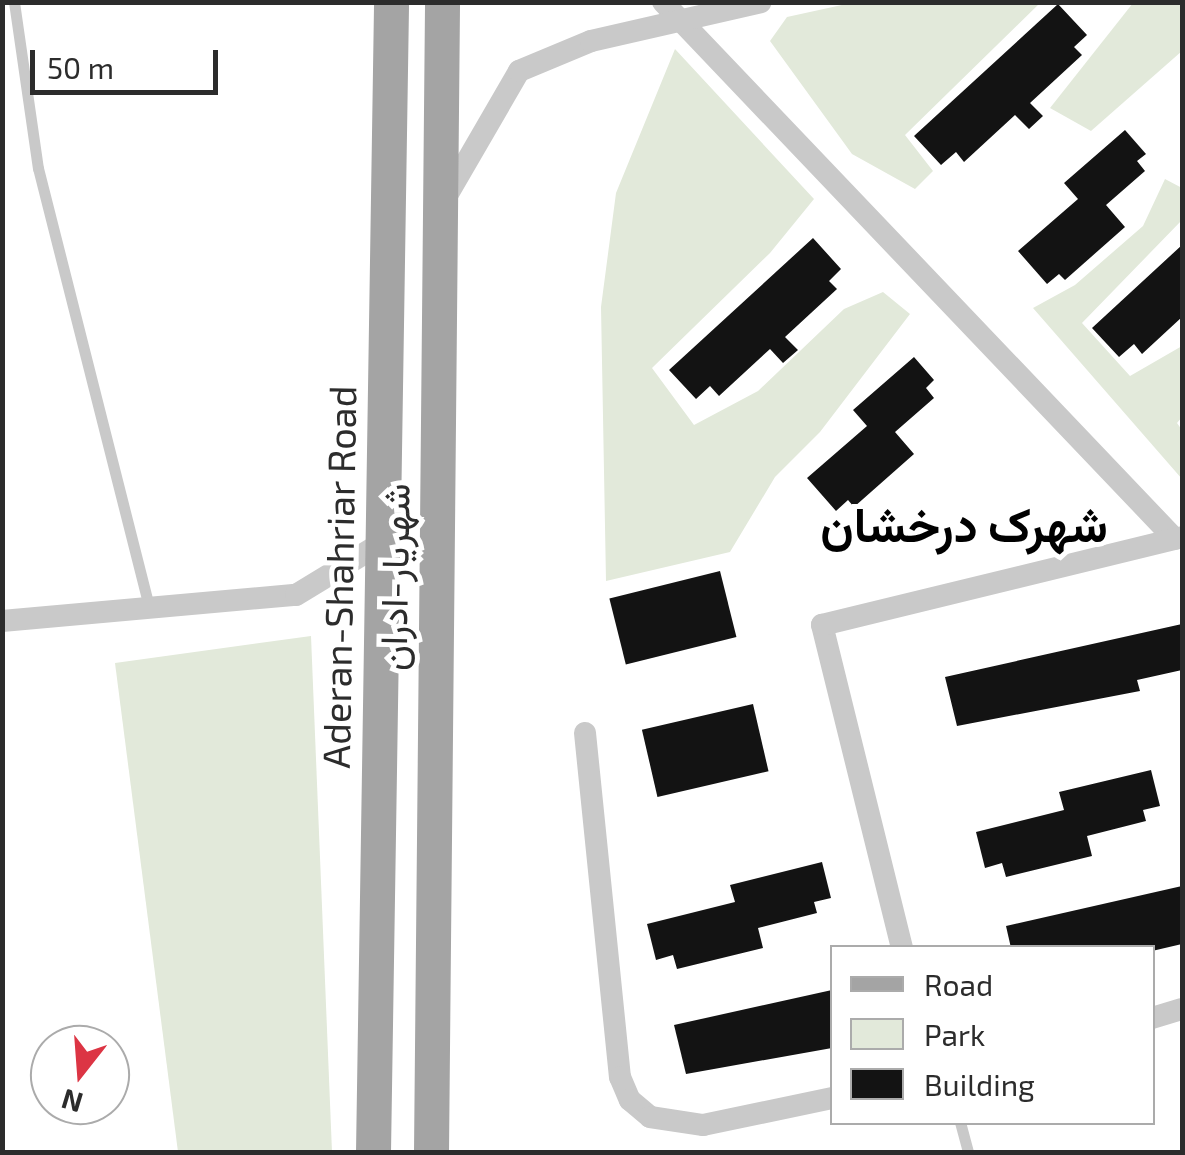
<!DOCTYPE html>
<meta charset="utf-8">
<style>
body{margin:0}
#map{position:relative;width:1185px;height:1155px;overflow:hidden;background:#fff;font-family:"Exo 2",Vazirmatn,sans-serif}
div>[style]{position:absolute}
.green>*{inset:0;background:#e2e9da}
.building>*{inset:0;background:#131313;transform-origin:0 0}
.lane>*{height:11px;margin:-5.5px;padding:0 5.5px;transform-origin:5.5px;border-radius:5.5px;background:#c9c9c9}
.street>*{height:22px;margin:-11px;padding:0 11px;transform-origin:11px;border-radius:11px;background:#c9c9c9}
.primary>*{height:35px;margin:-17.5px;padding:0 17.5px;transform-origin:17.5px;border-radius:17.5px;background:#a4a4a4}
span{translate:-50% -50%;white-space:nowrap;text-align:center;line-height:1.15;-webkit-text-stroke:10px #fff;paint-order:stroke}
.street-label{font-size:38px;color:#2c2c2c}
.district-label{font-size:48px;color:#000;font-weight:700}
.frame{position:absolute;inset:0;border:5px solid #2c2c2c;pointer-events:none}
.legend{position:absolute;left:830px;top:945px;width:325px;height:180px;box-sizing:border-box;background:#fff;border:2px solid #ababab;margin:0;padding:12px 18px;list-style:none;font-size:30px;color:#2c2c2c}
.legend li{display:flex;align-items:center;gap:20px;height:50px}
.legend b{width:50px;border:2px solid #ababab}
.north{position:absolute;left:30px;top:1025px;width:100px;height:100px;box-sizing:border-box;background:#fff;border:2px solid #ababab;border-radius:50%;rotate:197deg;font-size:28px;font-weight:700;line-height:40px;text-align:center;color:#2c2c2c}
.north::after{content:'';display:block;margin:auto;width:35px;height:45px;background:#dc3544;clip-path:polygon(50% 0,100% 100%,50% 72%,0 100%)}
.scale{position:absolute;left:30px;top:50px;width:188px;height:45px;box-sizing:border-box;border:5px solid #2c2c2c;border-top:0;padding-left:12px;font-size:30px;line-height:35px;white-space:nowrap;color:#2c2c2c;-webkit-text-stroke:8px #fff;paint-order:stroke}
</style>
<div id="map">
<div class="green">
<i style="clip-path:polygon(851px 3px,1040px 3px,905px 135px,933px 171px,915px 189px,852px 154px,770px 41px,787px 17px)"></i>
<i style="clip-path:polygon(1133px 3px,1182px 3px,1182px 51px,1091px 131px,1050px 108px)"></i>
<i style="clip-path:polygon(675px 49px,814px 199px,770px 253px,652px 368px,694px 425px,758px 391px,844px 309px,883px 292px,910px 314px,820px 432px,775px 477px,730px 552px,606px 581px,601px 307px,616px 193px)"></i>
<i style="clip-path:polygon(1165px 179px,1182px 188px,1182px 220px,1082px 323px,1130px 376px,1182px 346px,1182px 417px,1177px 423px,1182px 430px,1182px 479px,1033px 308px,1075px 285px,1143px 226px)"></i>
<i style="clip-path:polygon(311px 636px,332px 1152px,178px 1152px,115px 663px)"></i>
</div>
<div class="building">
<i style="clip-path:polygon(1058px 4px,1087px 35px,1074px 47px,1082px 55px,1030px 103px,1043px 116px,1029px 129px,1015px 115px,964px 162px,956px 152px,941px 165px,914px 136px)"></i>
<i style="clip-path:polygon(1125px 130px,1146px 154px,1137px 161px,1145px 171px,1106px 205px,1125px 227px,1065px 280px,1059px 274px,1047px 284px,1018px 251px,1078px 199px,1064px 183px)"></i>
<i style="clip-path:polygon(813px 238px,841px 269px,829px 281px,837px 289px,785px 337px,798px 350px,783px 363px,770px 349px,719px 396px,710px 386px,696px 399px,669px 370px)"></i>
<i style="clip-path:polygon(1182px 245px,1182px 317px,1142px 354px,1134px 344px,1119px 357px,1092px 328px)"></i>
<i style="clip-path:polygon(914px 357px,934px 380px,926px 388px,934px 398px,895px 432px,914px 454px,854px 507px,848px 500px,836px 511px,807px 478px,867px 426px,853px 410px)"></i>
<i style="left:720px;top:571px;width:68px;height:114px;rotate:76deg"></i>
<i style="clip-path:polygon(1182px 624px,1182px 670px,1137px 680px,1140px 691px,957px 726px,945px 677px)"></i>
<i style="left:753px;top:704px;width:69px;height:114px;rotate:77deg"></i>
<i style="clip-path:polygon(1151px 770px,1160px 806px,1143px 810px,1146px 821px,1087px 836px,1092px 856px,1006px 877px,1002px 863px,985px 868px,976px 832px,1064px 810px,1059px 792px)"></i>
<i style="clip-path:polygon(822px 862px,831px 898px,814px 902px,817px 913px,758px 928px,763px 948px,677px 969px,673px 955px,656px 960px,647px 924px,735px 902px,730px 885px)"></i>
<i style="clip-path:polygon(1182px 886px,1182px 944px,1152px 951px,1011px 948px,1006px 926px)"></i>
<i style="clip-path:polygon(832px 990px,832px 1048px,686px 1074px,674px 1025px)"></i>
</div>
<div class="lane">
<i style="left:14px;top:2px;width:168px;rotate:81.8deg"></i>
<i style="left:38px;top:168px;width:453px;rotate:75.8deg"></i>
<i style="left:960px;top:1122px;width:31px;rotate:75deg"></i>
</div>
<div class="street">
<i style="left:663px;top:2px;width:742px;rotate:46.37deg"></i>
<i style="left:442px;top:204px;width:154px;rotate:-59.9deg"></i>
<i style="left:519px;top:71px;width:78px;rotate:-22.6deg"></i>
<i style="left:591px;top:41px;width:174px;rotate:-12.9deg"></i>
<i style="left:2px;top:621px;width:295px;rotate:-5.1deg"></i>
<i style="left:296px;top:595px;width:102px;rotate:-31.3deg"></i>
<i style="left:585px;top:733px;width:346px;rotate:84.2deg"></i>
<i style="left:620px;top:1077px;width:25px;rotate:67deg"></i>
<i style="left:630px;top:1100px;width:26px;rotate:40deg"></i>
<i style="left:650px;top:1117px;width:54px;rotate:8.6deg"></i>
<i style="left:703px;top:1125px;width:132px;rotate:-11.8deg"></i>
<i style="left:902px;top:948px;width:333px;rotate:-103.9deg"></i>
<i style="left:822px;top:625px;width:371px;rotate:-13.7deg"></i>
<i style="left:1152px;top:1018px;width:31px;rotate:-17deg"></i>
</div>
<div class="primary">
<i style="left:373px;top:1152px;width:1150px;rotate:-89.1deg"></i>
<i style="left:431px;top:1152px;width:1150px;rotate:-89.45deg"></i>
</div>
<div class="street-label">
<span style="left:339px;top:577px;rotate:-89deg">Aderan-Shahriar Road</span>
<span style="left:394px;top:577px;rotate:-89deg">شهریار-ادران</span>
</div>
<div class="district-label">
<span style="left:964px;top:524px">شهرک درخشان</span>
</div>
<div class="frame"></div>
<ul class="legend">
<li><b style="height:12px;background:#a4a4a4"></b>Road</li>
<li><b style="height:28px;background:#e2e9da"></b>Park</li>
<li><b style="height:28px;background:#131313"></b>Building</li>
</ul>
<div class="north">N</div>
<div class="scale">50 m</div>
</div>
